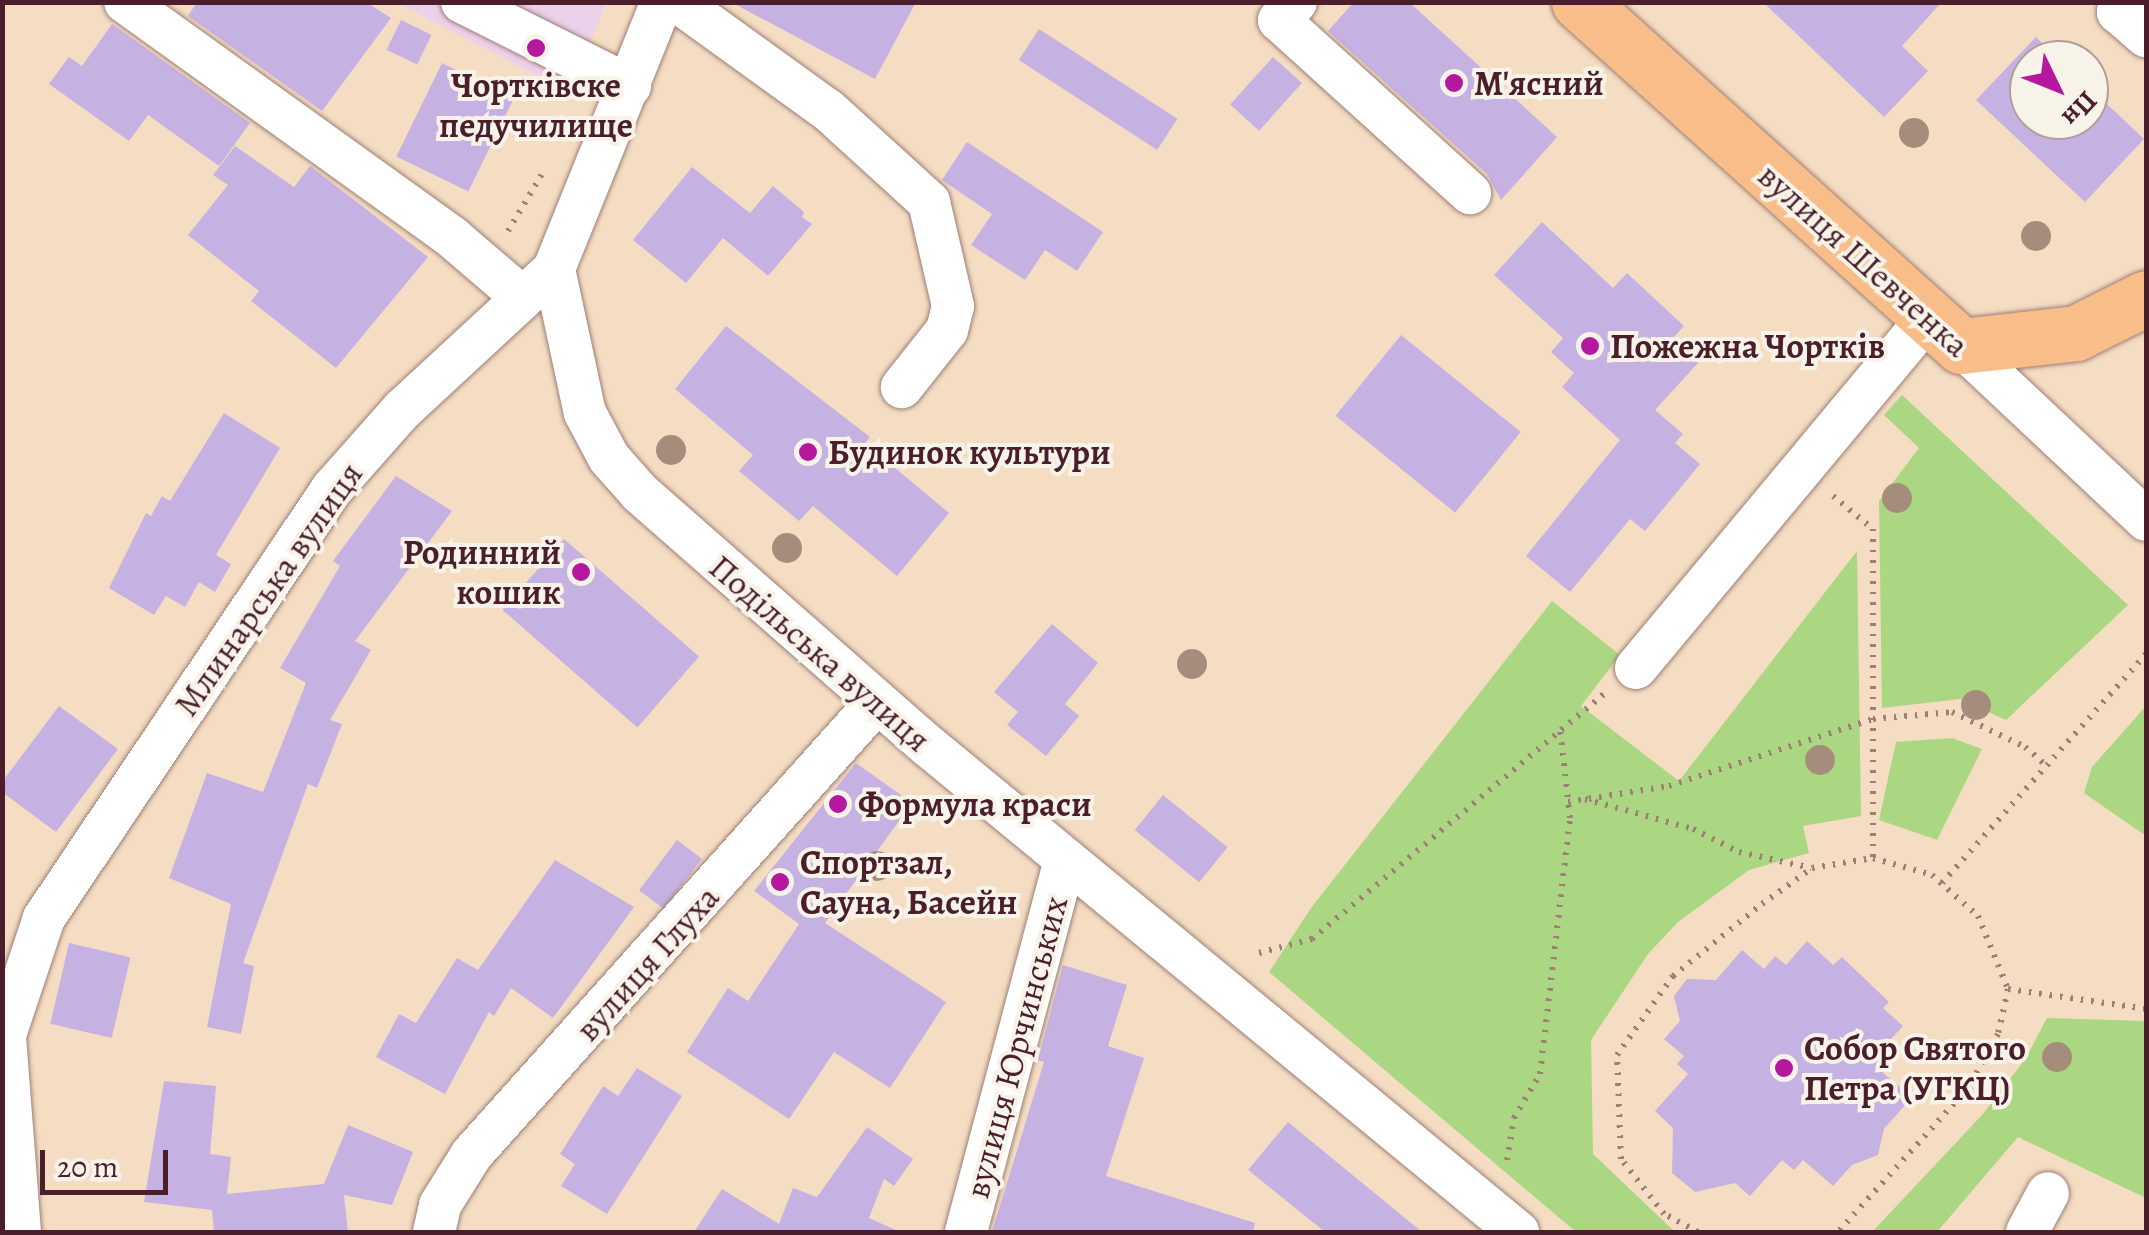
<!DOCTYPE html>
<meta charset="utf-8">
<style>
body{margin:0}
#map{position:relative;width:2149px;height:1235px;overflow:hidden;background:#f4ddc2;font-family:Alegreya,serif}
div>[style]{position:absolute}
.built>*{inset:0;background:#ecd1ea}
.green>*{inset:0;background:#abd783}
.building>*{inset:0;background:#c6b2e2;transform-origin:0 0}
.path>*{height:6px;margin-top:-3px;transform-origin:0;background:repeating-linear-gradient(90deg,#9f7e76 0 2.5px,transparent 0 10.5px)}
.roads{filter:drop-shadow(0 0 2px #9f7e76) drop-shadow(0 0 2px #9f7e76)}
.minor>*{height:42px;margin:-21px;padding:0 21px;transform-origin:21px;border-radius:21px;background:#fff}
.major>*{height:55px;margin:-27.5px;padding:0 27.5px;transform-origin:27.5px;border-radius:27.5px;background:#f8bd89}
.trees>*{width:30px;height:30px;margin:-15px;border-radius:50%;background:#a48e7b}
.dots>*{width:28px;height:28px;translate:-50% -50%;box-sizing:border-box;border:5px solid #f7f3e8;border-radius:50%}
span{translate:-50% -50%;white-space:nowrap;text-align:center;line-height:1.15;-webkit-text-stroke:8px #f7f3e8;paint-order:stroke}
.poi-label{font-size:35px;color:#4a1f2b;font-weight:700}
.left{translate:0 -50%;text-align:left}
.right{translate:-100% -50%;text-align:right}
.street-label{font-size:35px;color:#4a1f2b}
.frame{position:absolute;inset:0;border:5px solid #4a1f2b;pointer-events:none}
.north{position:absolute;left:2009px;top:40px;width:100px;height:100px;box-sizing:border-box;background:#f7f3e8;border:2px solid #b29e9c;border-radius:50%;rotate:133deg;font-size:28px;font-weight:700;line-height:40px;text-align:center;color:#4a1f2b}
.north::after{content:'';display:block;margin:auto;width:35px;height:45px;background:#b5179e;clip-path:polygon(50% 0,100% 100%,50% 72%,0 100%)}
.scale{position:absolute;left:40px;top:1150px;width:128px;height:45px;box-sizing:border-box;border:5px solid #4a1f2b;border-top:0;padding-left:12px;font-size:30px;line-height:35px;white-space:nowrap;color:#4a1f2b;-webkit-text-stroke:8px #f7f3e8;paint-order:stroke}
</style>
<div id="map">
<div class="built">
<i style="clip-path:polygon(398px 3px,606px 3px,570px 93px)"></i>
</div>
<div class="green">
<i style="clip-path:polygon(1902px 395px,2128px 605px,2006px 720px,1960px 699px,1882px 708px,1879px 501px,1919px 448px,1884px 415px)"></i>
<i style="clip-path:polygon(1857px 551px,1861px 816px,1803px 826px,1809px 853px,1749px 870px,1678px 922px,1648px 954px,1591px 1040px,1593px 1154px,1675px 1232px,1576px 1232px,1269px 972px,1311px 908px,1552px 601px,1620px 655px,1581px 706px,1679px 781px)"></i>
<i style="clip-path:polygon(2146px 706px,2146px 836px,2084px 793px,2092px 767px)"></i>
<i style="clip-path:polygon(1952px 738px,1982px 749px,1937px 840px,1879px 820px,1896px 742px)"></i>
<i style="clip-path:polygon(2047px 1018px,2146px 1021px,2146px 1198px,2018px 1137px,1937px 1232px,1872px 1232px,1982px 1115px,2026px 1058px)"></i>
</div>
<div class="building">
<i style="clip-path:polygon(197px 2px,366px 2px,391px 18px,322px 111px,188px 16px)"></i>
<i style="clip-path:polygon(731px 2px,916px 2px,875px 79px)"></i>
<i style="clip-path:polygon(1354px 2px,1409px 2px,1557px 137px,1501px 200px,1487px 174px,1328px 31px)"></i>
<i style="clip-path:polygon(1763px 2px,1942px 2px,1902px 46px,1928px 71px,1884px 117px)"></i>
<i style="left:401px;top:20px;width:34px;height:33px;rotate:26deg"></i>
<i style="clip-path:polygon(112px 24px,250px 123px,219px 166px,148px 115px,129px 141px,49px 84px,69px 57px,82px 66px)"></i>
<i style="left:1039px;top:29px;width:165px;height:37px;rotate:33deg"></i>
<i style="clip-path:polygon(2036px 37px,2060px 60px,2029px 60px,2029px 120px,2089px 120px,2089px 87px,2144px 139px,2085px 202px,1976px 100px)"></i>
<i style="left:1273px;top:57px;width:39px;height:64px;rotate:42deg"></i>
<i style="left:442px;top:63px;width:80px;height:104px;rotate:26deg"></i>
<i style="clip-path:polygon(967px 142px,1103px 232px,1077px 271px,1045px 250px,1025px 280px,971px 245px,992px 214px,942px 180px)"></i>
<i style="clip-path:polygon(235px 146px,294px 187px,310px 166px,428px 257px,336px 368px,251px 301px,259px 291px,188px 235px,228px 185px,213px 175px)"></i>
<i style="clip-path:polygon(692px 167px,750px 213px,773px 186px,804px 212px,802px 217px,812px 224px,768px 276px,723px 238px,686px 283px,633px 240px)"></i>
<i style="clip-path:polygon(1542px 222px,1613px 288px,1627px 273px,1684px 326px,1672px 339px,1698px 363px,1655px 410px,1683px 434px,1675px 443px,1700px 464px,1645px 531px,1630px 519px,1570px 592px,1526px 556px,1620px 440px,1562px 387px,1574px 373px,1551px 352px,1563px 338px,1494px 275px)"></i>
<i style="clip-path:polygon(726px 326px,870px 437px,865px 443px,949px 513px,897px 576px,813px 506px,799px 521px,739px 471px,753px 455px,675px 389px)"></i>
<i style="left:1401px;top:335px;width:154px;height:104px;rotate:39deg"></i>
<i style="clip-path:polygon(224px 413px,280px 448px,216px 555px,231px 564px,215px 592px,199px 582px,185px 607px,166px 596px,154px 615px,109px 588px,146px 513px,151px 516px,162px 496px,170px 501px)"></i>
<i style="clip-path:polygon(396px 476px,452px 511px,355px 641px,371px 650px,330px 720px,342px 724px,317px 788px,308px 784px,243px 963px,254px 966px,241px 1034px,207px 1027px,231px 904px,169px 878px,207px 773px,263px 792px,306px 683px,280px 668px,340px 566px,333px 561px)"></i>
<i style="left:564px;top:539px;width:179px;height:94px;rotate:41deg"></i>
<i style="clip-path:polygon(1052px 624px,1098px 663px,1065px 704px,1079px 716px,1046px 756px,1007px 725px,1018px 712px,994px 692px)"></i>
<i style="clip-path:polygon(59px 706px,118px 749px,56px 832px,2px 792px,2px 782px)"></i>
<i style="clip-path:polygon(856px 763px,912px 803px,825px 923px,946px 1002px,890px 1088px,834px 1052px,789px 1119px,687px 1052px,728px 988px,748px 1001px,799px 924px,754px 891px)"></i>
<i style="left:1163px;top:795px;width:83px;height:45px;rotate:39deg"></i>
<i style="left:677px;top:840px;width:31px;height:63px;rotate:37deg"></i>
<i style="clip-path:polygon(555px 860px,634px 907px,553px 1018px,511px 988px,494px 1016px,489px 1012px,445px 1094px,376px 1057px,399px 1014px,416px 1023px,457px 958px,478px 970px)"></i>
<i style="clip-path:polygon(1807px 941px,1833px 965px,1842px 957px,1889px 1002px,1883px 1008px,1903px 1026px,1880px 1051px,1892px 1062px,1883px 1073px,1912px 1097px,1884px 1129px,1878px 1155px,1852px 1165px,1833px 1186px,1803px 1160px,1794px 1170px,1782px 1160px,1750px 1196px,1735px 1183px,1695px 1192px,1672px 1173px,1673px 1128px,1655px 1111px,1688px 1074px,1677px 1064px,1684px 1056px,1664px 1039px,1680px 1021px,1674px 996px,1687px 979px,1716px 980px,1742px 950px,1764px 969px,1775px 956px,1786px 965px)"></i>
<i style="left:69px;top:943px;width:63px;height:83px;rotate:13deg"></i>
<i style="clip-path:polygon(1063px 965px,1127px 985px,1108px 1046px,1144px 1058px,1106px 1176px,1255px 1223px,1253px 1232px,992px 1232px,1044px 1062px,1038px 1060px)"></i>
<i style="clip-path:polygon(637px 1068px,682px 1096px,607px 1214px,561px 1186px,575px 1164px,560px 1154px,603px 1086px,618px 1096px)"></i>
<i style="clip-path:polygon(164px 1081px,216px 1086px,210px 1154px,231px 1157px,227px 1194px,324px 1184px,348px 1125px,413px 1152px,392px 1205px,344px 1195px,348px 1232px,214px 1232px,212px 1210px,144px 1202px)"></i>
<i style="clip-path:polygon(1288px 1122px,1422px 1232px,1325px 1232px,1248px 1170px)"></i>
<i style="clip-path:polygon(867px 1127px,913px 1159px,894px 1186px,884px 1179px,869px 1218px,900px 1232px,694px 1232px,722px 1189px,779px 1224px,793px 1188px,817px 1197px)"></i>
</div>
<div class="path">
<i style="left:508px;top:231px;width:72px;rotate:-59.2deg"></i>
<i style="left:1833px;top:496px;width:52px;rotate:39.5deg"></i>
<i style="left:1873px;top:529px;width:329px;rotate:90deg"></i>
<i style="left:1585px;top:799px;width:112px;rotate:15.5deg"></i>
<i style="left:1693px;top:829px;width:51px;rotate:26.6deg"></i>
<i style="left:1739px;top:852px;width:74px;rotate:12.5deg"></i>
<i style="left:1568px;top:802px;width:102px;rotate:-9deg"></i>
<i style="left:1669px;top:786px;width:215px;rotate:-18.2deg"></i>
<i style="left:1873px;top:719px;width:79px;rotate:-5.1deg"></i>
<i style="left:1952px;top:712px;width:81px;rotate:25.6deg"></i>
<i style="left:2025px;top:747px;width:29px;rotate:41deg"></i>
<i style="left:1942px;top:883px;width:307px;rotate:-48.3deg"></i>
<i style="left:1259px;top:953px;width:55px;rotate:-14.8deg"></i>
<i style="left:1312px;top:939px;width:384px;rotate:-40deg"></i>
<i style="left:2008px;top:989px;width:139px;rotate:8.2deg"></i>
<i style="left:1507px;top:1160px;width:43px;rotate:-80.5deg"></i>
<i style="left:1514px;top:1118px;width:51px;rotate:-59.4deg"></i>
<i style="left:1540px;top:1074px;width:258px;rotate:-83.3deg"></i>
<i style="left:1570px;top:818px;width:90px;rotate:-96.4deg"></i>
<i style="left:1698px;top:1232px;width:38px;rotate:-152deg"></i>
<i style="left:1664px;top:1214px;width:70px;rotate:-128deg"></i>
<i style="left:1621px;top:1159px;width:104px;rotate:-92.2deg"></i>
<i style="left:1617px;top:1055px;width:97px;rotate:-54.7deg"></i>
<i style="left:1673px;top:976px;width:114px;rotate:-39deg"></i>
<i style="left:1762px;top:904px;width:62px;rotate:-35.8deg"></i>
<i style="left:1812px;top:868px;width:62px;rotate:-9.3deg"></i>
<i style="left:1873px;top:858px;width:61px;rotate:16.1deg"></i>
<i style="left:1932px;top:875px;width:62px;rotate:41.7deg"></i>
<i style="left:1978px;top:916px;width:79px;rotate:67.7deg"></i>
<i style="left:2008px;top:989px;width:46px;rotate:102.5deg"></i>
<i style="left:1998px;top:1034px;width:62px;rotate:119.1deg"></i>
<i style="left:1968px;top:1088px;width:194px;rotate:132.1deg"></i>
</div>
<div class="roads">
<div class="minor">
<i style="left:125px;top:2px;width:404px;rotate:35.7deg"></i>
<i style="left:453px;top:238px;width:92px;rotate:40.6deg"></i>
<i style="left:462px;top:2px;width:188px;rotate:26.6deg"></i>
<i style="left:678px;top:2px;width:185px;rotate:35.8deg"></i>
<i style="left:828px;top:110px;width:137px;rotate:42.3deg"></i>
<i style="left:929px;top:202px;width:107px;rotate:77deg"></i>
<i style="left:953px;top:306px;width:25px;rotate:104deg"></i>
<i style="left:947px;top:330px;width:73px;rotate:128.3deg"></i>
<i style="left:1296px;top:2px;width:25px;rotate:133deg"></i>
<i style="left:1279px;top:20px;width:258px;rotate:42.2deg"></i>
<i style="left:2126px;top:2px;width:13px;rotate:129deg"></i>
<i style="left:2118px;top:12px;width:37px;rotate:41deg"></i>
<i style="left:554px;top:269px;width:147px;rotate:77.9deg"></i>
<i style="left:585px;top:413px;width:51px;rotate:61.9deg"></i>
<i style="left:609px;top:458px;width:47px;rotate:48.5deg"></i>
<i style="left:640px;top:493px;width:382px;rotate:41.3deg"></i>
<i style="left:927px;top:745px;width:766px;rotate:39.49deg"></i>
<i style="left:1961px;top:346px;width:254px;rotate:43.2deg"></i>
<i style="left:1636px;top:668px;width:457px;rotate:-50.2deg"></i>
<i style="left:20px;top:1232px;width:198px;rotate:-94.4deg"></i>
<i style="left:5px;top:1035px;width:123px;rotate:-71.6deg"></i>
<i style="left:44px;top:918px;width:517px;rotate:-56.13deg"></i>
<i style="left:332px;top:489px;width:106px;rotate:-48.5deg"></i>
<i style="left:402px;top:410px;width:207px;rotate:-42.8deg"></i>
<i style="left:554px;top:269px;width:288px;rotate:-68deg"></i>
<i style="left:434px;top:1232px;width:28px;rotate:-77deg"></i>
<i style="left:440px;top:1205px;width:60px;rotate:-57.9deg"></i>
<i style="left:472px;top:1154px;width:607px;rotate:-48.14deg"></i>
<i style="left:966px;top:1232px;width:384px;rotate:-75.1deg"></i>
<i style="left:2027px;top:1232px;width:44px;rotate:-61.7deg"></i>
</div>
<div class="major">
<i style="left:1579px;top:2px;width:514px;rotate:42deg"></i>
<i style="left:1961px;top:346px;width:116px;rotate:-6.4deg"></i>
<i style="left:2076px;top:333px;width:78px;rotate:-26.6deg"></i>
</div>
</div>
<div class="trees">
<i style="left:1914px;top:133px"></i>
<i style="left:2036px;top:236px"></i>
<i style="left:671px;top:450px"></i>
<i style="left:1897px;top:498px"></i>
<i style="left:787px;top:548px"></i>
<i style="left:1192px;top:664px"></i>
<i style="left:1976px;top:705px"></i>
<i style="left:1820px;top:760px"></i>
<i style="left:877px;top:866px"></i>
<i style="left:2057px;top:1057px"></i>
</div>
<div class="dots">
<i style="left:536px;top:48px;background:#b5179e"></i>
<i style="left:1454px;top:83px;background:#b5179e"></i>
<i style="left:1590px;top:346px;background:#b5179e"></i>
<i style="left:808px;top:452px;background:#b5179e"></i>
<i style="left:581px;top:572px;background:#b5179e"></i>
<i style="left:838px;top:804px;background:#b5179e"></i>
<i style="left:780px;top:882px;background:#b5179e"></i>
<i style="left:1784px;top:1068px;background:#b5179e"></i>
</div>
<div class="poi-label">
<span class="left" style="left:1474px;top:83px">М'ясний</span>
<span style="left:536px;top:105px">Чортківске<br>педучилище</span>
<span class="left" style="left:1610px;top:346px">Пожежна Чортків</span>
<span class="left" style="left:828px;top:452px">Будинок культури</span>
<span class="right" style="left:561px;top:572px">Родинний<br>кошик</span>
<span class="left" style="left:858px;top:804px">Формула краси</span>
<span class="left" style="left:800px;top:882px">Спортзал,<br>Сауна, Басейн</span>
<span class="left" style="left:1804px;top:1068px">Собор Святого<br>Петра (УГКЦ)</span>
</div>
<div class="street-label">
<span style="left:1864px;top:260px;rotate:42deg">вулиця Шевченка</span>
<span style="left:268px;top:589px;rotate:-55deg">Млинарська вулиця</span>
<span style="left:820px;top:653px;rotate:41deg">Подільська вулиця</span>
<span style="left:647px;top:963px;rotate:-48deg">вулиця Глуха</span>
<span style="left:1016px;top:1047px;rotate:-75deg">вулиця Юрчинських</span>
</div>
<div class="frame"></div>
<div class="north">Пн</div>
<div class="scale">20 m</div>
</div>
